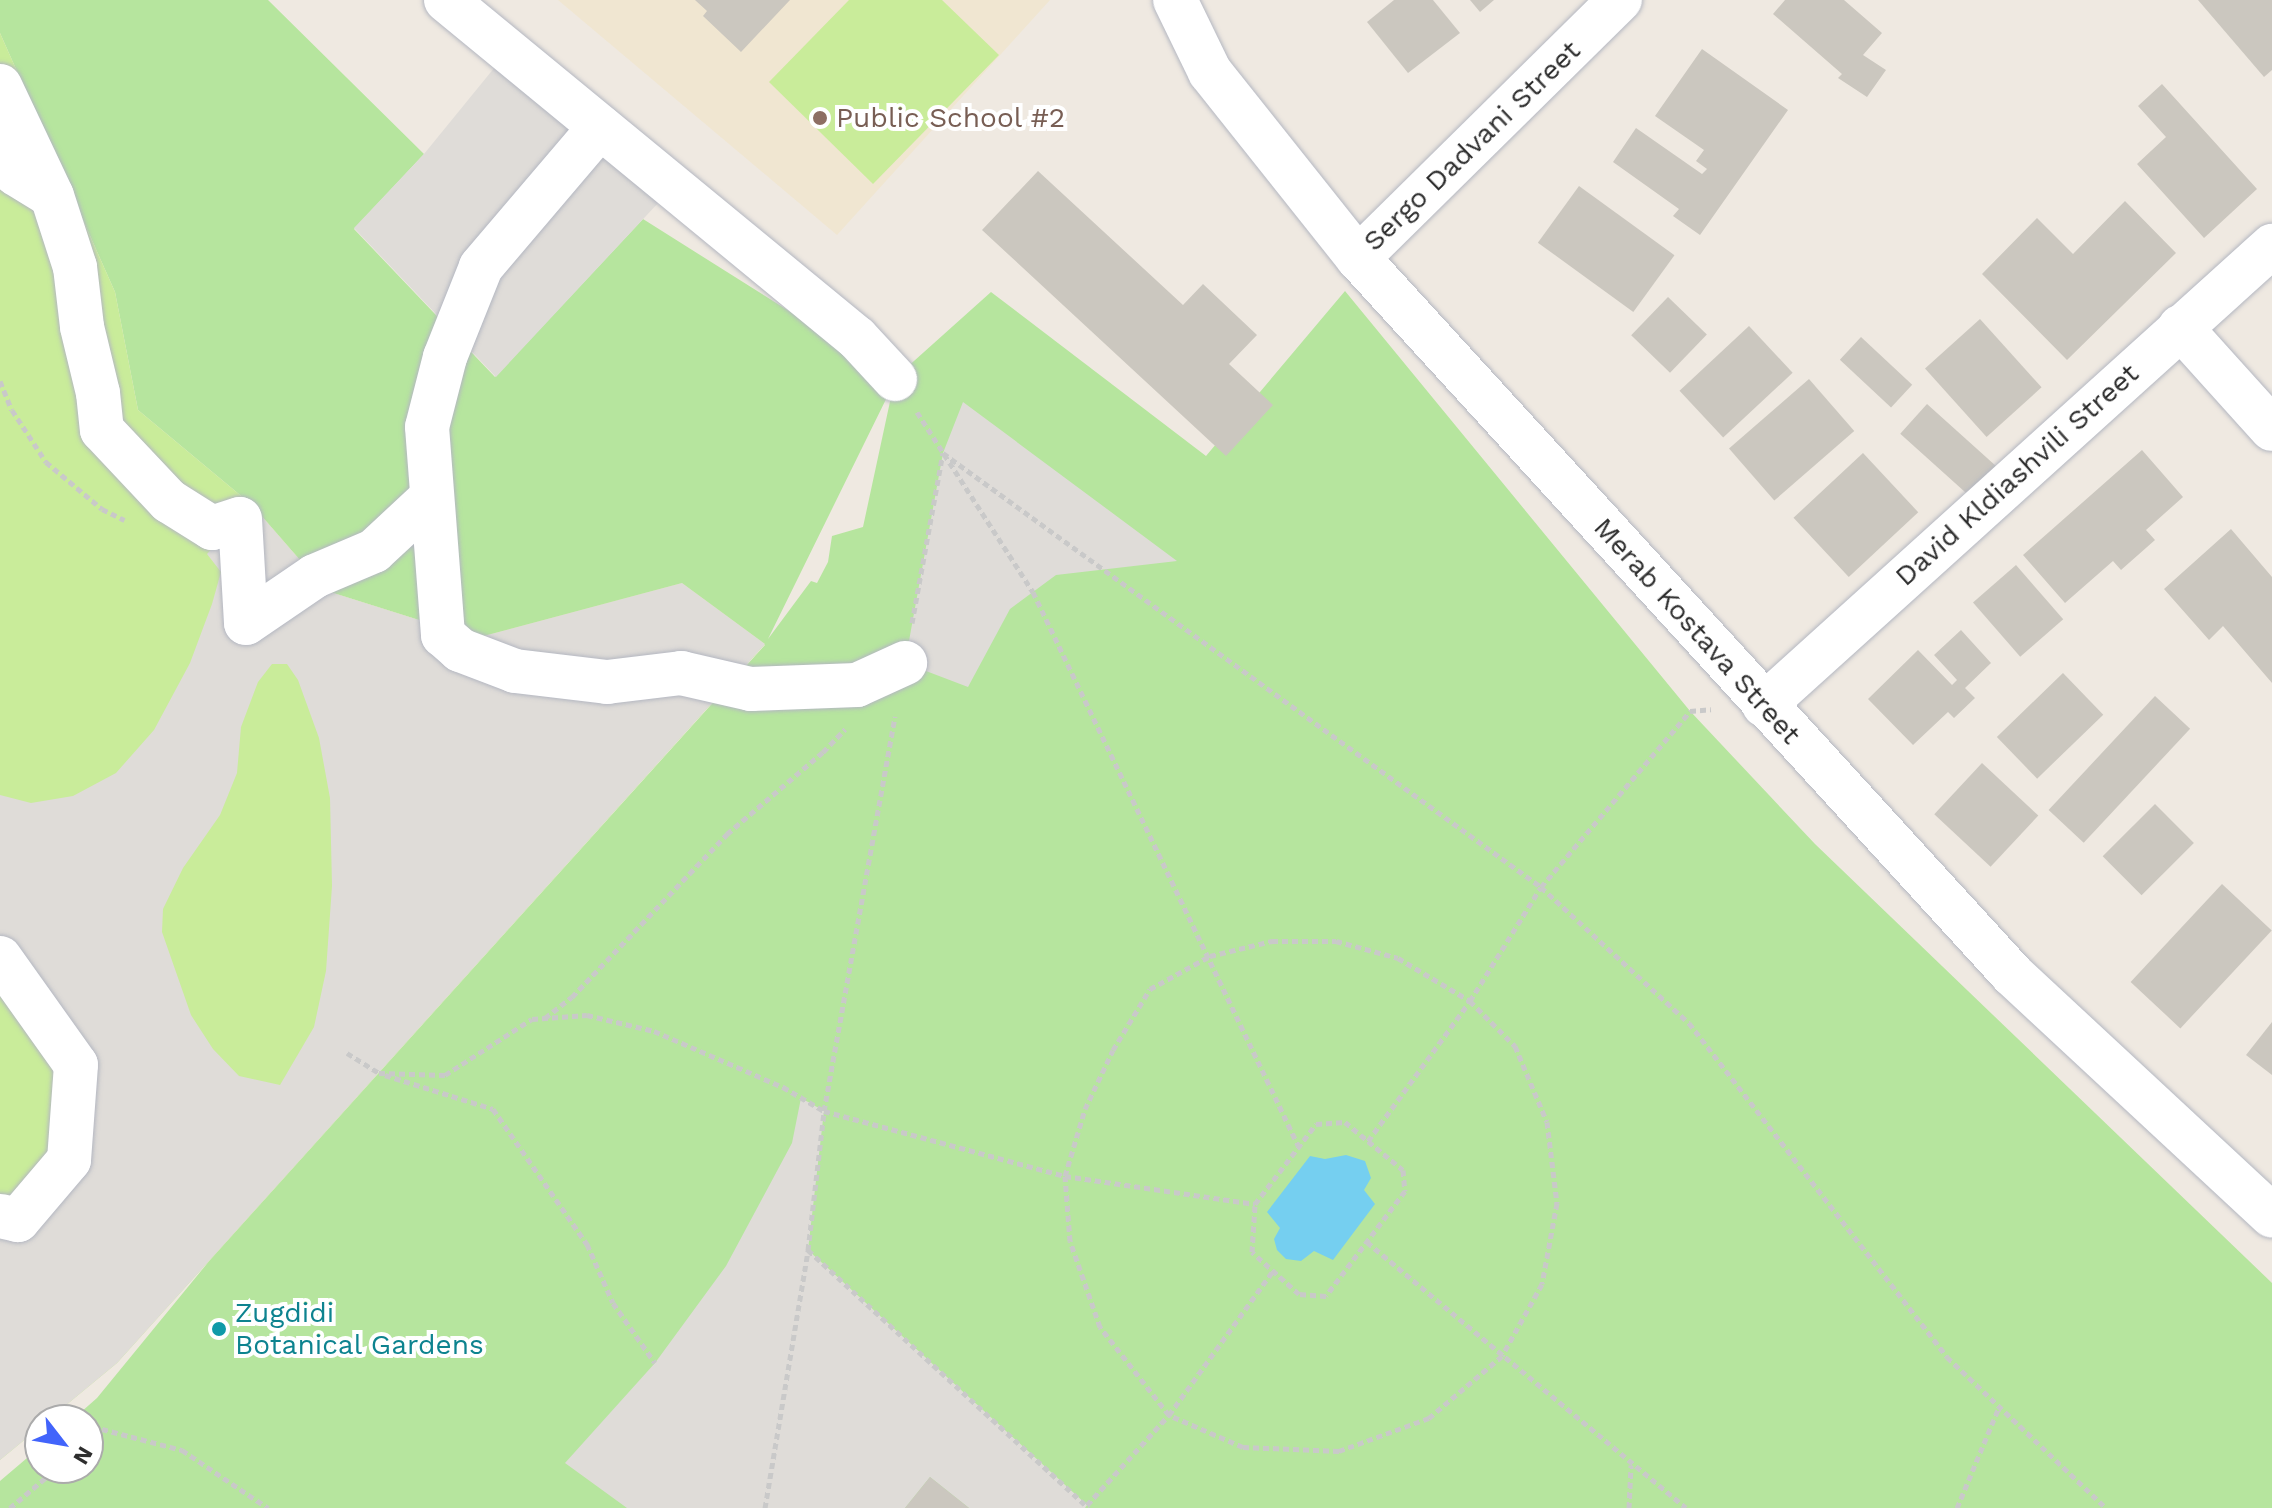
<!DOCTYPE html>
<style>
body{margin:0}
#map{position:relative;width:2272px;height:1508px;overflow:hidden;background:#efe9e1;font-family:"Work Sans",sans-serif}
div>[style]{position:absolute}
.education>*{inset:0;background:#f0e6d1}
.green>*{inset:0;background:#b6e59e}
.pitch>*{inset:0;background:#c9ec9a}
.plaza>*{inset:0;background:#dfdcd8}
.water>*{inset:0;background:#75cff0}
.building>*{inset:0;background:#cbc7bf;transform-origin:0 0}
.path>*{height:5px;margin-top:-2.5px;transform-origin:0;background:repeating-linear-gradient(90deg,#c9c9c9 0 6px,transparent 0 10px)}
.roads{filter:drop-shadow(0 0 2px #b4b7c1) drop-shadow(0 0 2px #b4b7c1)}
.minor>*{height:44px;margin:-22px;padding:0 22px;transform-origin:22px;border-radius:22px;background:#fff}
.dots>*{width:22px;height:22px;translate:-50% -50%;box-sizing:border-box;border:4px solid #fff;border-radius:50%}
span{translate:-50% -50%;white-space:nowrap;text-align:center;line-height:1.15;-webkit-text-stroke:8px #fff;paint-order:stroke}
.education-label{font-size:28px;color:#785e54}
.left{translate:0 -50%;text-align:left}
.street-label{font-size:28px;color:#2e2e2e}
.culture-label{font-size:28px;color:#0d838f}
.north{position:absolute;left:24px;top:1404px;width:80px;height:80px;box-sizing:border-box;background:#fff;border:2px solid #ababab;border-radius:50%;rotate:121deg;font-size:22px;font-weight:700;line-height:32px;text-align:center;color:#2e2e2e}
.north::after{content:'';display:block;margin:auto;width:28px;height:36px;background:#4264fb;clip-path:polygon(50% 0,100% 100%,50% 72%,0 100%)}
</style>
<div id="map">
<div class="education">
<i style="clip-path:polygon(558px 0,1050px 0,837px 235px)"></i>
</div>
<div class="green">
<i style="clip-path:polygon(evenodd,0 0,268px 0,424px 154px,354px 229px,495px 377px,643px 219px,895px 378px,991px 292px,1206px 456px,1345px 291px,1690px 711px,1815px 844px,2272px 1283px,2272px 1508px,0 1508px,0 1481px,40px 1447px,40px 1468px,88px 1468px,88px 1420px,72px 1420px,97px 1398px,210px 1260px,765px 645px,476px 638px,327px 591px,252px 505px,138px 410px,115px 292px,0 33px,0 0,894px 383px,863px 527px,832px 536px,828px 562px,817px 583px,811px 581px,768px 639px,894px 383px)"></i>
</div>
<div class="pitch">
<i style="clip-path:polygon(849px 0,942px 0,999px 55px,873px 184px,769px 82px)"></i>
<i style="clip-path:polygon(0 33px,115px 292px,138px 410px,252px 505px,327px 591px,476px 638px,682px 583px,765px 644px,117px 1363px,48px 1420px,40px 1420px,40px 1427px,0 1460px)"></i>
</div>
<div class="plaza">
<i style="clip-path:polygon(508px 51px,673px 187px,496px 377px,354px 228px,424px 154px)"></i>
<i style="clip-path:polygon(963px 402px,1177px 561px,1056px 575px,1010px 609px,968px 687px,905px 663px,943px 453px)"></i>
<i style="clip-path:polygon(evenodd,252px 505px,327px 591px,476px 638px,682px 583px,765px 644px,117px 1363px,48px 1420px,40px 1420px,40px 1427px,0 1460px,0 1216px,69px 1160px,76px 1065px,0 958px,0 795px,31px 803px,73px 796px,116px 773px,154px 730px,190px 663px,212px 604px,221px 572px,207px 554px,252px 505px,272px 664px,287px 664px,298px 680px,319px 738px,330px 798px,332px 886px,326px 971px,314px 1027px,280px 1085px,239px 1076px,213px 1049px,191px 1015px,162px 932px,163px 909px,183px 868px,220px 815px,237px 773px,241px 727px,258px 682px,272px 664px)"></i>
<i style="clip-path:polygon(801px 1098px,824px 1111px,808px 1250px,1087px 1505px,1085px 1508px,969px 1508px,930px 1477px,905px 1508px,627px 1508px,565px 1463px,655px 1363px,726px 1266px,792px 1143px)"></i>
</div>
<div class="water">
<i style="clip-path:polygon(1346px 1155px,1365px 1161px,1371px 1178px,1364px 1190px,1375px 1204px,1333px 1260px,1314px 1251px,1301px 1261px,1286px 1259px,1277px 1250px,1274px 1239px,1280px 1228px,1267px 1212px,1310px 1156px,1325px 1159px)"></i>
</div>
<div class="building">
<i style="clip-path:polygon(695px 0,790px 0,741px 52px,703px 16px,707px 11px)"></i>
<i style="clip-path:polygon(1394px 0,1433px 0,1460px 33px,1408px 73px,1367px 22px)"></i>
<i style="clip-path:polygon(1470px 0,1494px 0,1480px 12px)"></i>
<i style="clip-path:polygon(1785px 0,1844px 0,1882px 33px,1863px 55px,1886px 70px,1867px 97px,1838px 78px,1842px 74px,1773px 14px)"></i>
<i style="clip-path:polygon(2198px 0,2272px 0,2272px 70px,2264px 77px)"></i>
<i style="clip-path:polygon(1702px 49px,1788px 110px,1700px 235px,1673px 216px,1679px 209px,1613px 162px,1636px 128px,1702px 174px,1707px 169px,1696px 161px,1704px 150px,1655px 116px)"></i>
<i style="clip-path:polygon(2162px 84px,2257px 189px,2204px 238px,2137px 164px,2166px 137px,2138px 106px)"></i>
<i style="clip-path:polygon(1038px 171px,1183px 305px,1203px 284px,1257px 335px,1229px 364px,1273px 405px,1226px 456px,982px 230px)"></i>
<i style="left:1579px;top:186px;width:118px;height:70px;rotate:36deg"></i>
<i style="clip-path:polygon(2125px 201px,2176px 253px,2067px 360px,1982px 274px,2037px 218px,2073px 254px)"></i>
<i style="left:1668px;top:297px;width:54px;height:53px;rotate:44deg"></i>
<i style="left:1980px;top:319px;width:92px;height:74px;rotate:48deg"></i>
<i style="left:1749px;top:326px;width:64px;height:95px;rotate:47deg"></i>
<i style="left:1861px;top:337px;width:70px;height:31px;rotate:43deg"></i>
<i style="left:1809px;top:379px;width:69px;height:106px;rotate:49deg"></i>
<i style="left:1927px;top:404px;width:98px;height:40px;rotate:42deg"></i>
<i style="clip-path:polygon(2142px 450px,2183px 497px,2146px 530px,2155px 540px,2121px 570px,2113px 561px,2065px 603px,2023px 555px)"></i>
<i style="left:1863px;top:453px;width:81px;height:95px;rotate:47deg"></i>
<i style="clip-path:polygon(2231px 529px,2272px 577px,2272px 683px,2223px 626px,2209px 640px,2164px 589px)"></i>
<i style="left:2016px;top:565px;width:72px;height:57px;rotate:49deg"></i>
<i style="clip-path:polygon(1961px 630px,1991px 663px,1965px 688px,1975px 698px,1954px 718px,1948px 712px,1913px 745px,1868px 699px,1918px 650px,1952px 685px,1957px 680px,1934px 655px)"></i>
<i style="left:2063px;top:673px;width:58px;height:92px;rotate:46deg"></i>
<i style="left:2155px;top:696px;width:48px;height:156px;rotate:43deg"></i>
<i style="left:1982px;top:763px;width:77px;height:70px;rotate:43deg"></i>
<i style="left:2155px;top:804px;width:55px;height:74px;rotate:45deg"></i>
<i style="left:2222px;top:884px;width:68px;height:134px;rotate:43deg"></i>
<i style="clip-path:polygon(2272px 1022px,2272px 1075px,2246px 1055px)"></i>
<i style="clip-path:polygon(930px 1477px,969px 1508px,905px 1508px)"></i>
</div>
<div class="path">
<i style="left:0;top:381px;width:31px;rotate:68deg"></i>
<i style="left:12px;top:410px;width:62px;rotate:56.8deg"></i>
<i style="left:46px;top:462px;width:73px;rotate:40deg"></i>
<i style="left:102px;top:509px;width:25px;rotate:26deg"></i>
<i style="left:917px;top:412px;width:214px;rotate:57.2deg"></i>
<i style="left:1033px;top:592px;width:613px;rotate:64.4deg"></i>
<i style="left:912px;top:623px;width:173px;rotate:-79.7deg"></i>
<i style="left:943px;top:453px;width:739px;rotate:35.97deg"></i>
<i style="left:1541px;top:887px;width:201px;rotate:42.6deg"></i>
<i style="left:1689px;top:1023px;width:422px;rotate:52.3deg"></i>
<i style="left:1947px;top:1357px;width:219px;rotate:43.5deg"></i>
<i style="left:1272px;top:941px;width:64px"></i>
<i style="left:1336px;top:941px;width:64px;rotate:15.3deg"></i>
<i style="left:1398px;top:958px;width:84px;rotate:30.8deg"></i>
<i style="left:1470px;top:1001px;width:64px;rotate:45deg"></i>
<i style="left:1515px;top:1046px;width:82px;rotate:67.2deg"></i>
<i style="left:1547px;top:1122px;width:82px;rotate:83deg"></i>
<i style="left:1557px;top:1203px;width:82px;rotate:100.5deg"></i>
<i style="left:1542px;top:1284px;width:82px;rotate:119.1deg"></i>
<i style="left:1502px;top:1356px;width:96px;rotate:139.7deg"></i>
<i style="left:1429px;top:1418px;width:96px;rotate:159.9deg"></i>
<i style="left:1339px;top:1451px;width:96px;rotate:-177.6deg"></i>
<i style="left:1243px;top:1447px;width:81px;rotate:-156.6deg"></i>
<i style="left:1169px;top:1415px;width:112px;rotate:-128.1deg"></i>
<i style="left:1100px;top:1327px;width:91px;rotate:-109.2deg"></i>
<i style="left:1070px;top:1241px;width:65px;rotate:-94.4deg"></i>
<i style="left:1065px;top:1176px;width:70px;rotate:-73.4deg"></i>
<i style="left:1085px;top:1109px;width:65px;rotate:-64.6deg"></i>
<i style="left:1113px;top:1050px;width:71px;rotate:-58.8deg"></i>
<i style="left:1150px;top:989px;width:68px;rotate:-28.8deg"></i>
<i style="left:1210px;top:956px;width:64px;rotate:-13.6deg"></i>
<i style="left:545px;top:1018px;width:34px;rotate:-38deg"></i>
<i style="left:572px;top:997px;width:225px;rotate:-46.4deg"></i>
<i style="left:727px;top:834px;width:126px;rotate:-40.5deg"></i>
<i style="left:823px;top:752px;width:32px;rotate:-46deg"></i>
<i style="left:347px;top:1053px;width:38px;rotate:32deg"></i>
<i style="left:379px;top:1073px;width:66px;rotate:1.7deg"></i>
<i style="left:445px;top:1075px;width:103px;rotate:-32.8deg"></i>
<i style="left:532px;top:1019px;width:55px;rotate:-4.2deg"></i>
<i style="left:587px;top:1015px;width:69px;rotate:13.4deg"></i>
<i style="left:654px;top:1031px;width:141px;rotate:23.5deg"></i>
<i style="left:783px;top:1087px;width:48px;rotate:30.3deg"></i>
<i style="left:824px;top:1111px;width:250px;rotate:15.1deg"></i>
<i style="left:1065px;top:1176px;width:192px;rotate:8.4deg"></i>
<i style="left:385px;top:1075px;width:113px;rotate:17.5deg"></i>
<i style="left:493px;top:1109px;width:165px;rotate:55.2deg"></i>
<i style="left:587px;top:1244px;width:64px;rotate:66.2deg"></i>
<i style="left:613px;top:1303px;width:73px;rotate:55deg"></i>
<i style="left:1345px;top:1122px;width:75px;rotate:39.6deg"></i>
<i style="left:1403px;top:1170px;width:21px;rotate:85deg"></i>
<i style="left:1405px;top:1191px;width:131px;rotate:127deg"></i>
<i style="left:1326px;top:1296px;width:27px;rotate:-176deg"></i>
<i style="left:1299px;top:1294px;width:63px;rotate:-138.2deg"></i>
<i style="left:1252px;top:1252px;width:48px;rotate:-86.4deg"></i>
<i style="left:1255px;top:1204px;width:101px;rotate:-52.7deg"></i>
<i style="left:1316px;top:1124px;width:29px;rotate:-4deg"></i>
<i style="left:1368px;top:1141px;width:173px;rotate:-53.9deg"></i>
<i style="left:1470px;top:1001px;width:134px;rotate:-58.1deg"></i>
<i style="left:1541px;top:887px;width:231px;rotate:-49.7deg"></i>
<i style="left:1690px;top:711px;width:21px;rotate:-5deg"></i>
<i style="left:1367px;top:1242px;width:415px;rotate:39.8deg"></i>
<i style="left:808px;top:1250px;width:381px;rotate:42.6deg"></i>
<i style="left:88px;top:1441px;width:18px;rotate:-41deg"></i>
<i style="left:102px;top:1429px;width:83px;rotate:14.7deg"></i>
<i style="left:182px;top:1450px;width:104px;rotate:34deg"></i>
<i style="left:1087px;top:1505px;width:122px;rotate:-47.7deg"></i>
<i style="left:1169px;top:1415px;width:178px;rotate:-54.2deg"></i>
<i style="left:10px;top:1508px;width:62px;rotate:-40.4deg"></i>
<i style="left:765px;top:1508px;width:262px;rotate:-80.5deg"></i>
<i style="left:808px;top:1250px;width:140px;rotate:-83.4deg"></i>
<i style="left:824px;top:1111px;width:401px;rotate:-79.8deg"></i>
<i style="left:1629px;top:1508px;width:43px;rotate:-87.3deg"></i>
<i style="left:1957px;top:1508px;width:109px;rotate:-67.4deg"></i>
</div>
<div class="roads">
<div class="minor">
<i style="left:446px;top:0;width:532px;rotate:39.43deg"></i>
<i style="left:857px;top:338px;width:56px;rotate:47.2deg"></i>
<i style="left:1175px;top:0;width:80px;rotate:64.1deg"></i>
<i style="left:1210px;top:72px;width:238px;rotate:51.5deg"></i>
<i style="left:1358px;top:258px;width:970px;rotate:47.59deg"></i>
<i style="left:2012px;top:974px;width:355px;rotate:42.9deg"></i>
<i style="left:0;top:86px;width:119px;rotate:64.7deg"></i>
<i style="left:600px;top:127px;width:184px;rotate:130.4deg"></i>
<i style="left:481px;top:267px;width:97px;rotate:111.8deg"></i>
<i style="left:445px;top:357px;width:72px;rotate:104.4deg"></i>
<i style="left:427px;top:427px;width:209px;rotate:85.6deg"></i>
<i style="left:443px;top:635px;width:23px;rotate:41deg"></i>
<i style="left:460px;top:650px;width:59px;rotate:20.9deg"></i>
<i style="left:515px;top:671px;width:93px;rotate:6.8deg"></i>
<i style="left:607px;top:682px;width:75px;rotate:-6.9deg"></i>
<i style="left:681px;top:673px;width:72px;rotate:12.9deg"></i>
<i style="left:751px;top:689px;width:106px;rotate:-2.2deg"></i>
<i style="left:857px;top:685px;width:53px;rotate:-24.6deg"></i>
<i style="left:0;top:159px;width:22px;rotate:43deg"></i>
<i style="left:16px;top:174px;width:42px;rotate:31.4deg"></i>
<i style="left:52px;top:196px;width:75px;rotate:72.1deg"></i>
<i style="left:75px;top:267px;width:60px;rotate:83.3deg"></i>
<i style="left:82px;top:327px;width:68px;rotate:76.4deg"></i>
<i style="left:98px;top:393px;width:37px;rotate:84deg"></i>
<i style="left:102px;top:430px;width:98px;rotate:46.7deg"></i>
<i style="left:169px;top:501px;width:51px;rotate:32.1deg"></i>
<i style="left:212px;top:528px;width:29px;rotate:-18deg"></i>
<i style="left:240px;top:519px;width:104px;rotate:86.7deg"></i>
<i style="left:1358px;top:258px;width:368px;rotate:-44.6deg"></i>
<i style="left:2180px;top:327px;width:137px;rotate:48deg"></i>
<i style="left:246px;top:623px;width:83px;rotate:-34.3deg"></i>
<i style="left:315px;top:576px;width:64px;rotate:-23deg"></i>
<i style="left:374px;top:551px;width:78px;rotate:-42.9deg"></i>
<i style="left:1764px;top:705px;width:685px;rotate:-42.1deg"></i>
<i style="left:0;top:958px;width:131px;rotate:54.6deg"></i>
<i style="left:76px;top:1065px;width:95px;rotate:94.2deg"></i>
<i style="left:69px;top:1160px;width:79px;rotate:130.4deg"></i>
<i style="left:18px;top:1220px;width:18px;rotate:-167deg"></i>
</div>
</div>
<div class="dots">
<i style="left:820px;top:118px;background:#8d6e63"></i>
<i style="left:219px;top:1329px;background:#0f9aa8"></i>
</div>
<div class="education-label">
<span class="left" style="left:836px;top:118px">Public School #2</span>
</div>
<div class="street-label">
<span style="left:1472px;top:146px;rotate:-44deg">Sergo Dadvani Street</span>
<span style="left:2017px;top:475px;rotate:-42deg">David Kldiashvili Street</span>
<span style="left:1697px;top:631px;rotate:48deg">Merab Kostava Street</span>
</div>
<div class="culture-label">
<span class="left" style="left:235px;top:1329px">Zugdidi<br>Botanical Gardens</span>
</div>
<div class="north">N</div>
</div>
